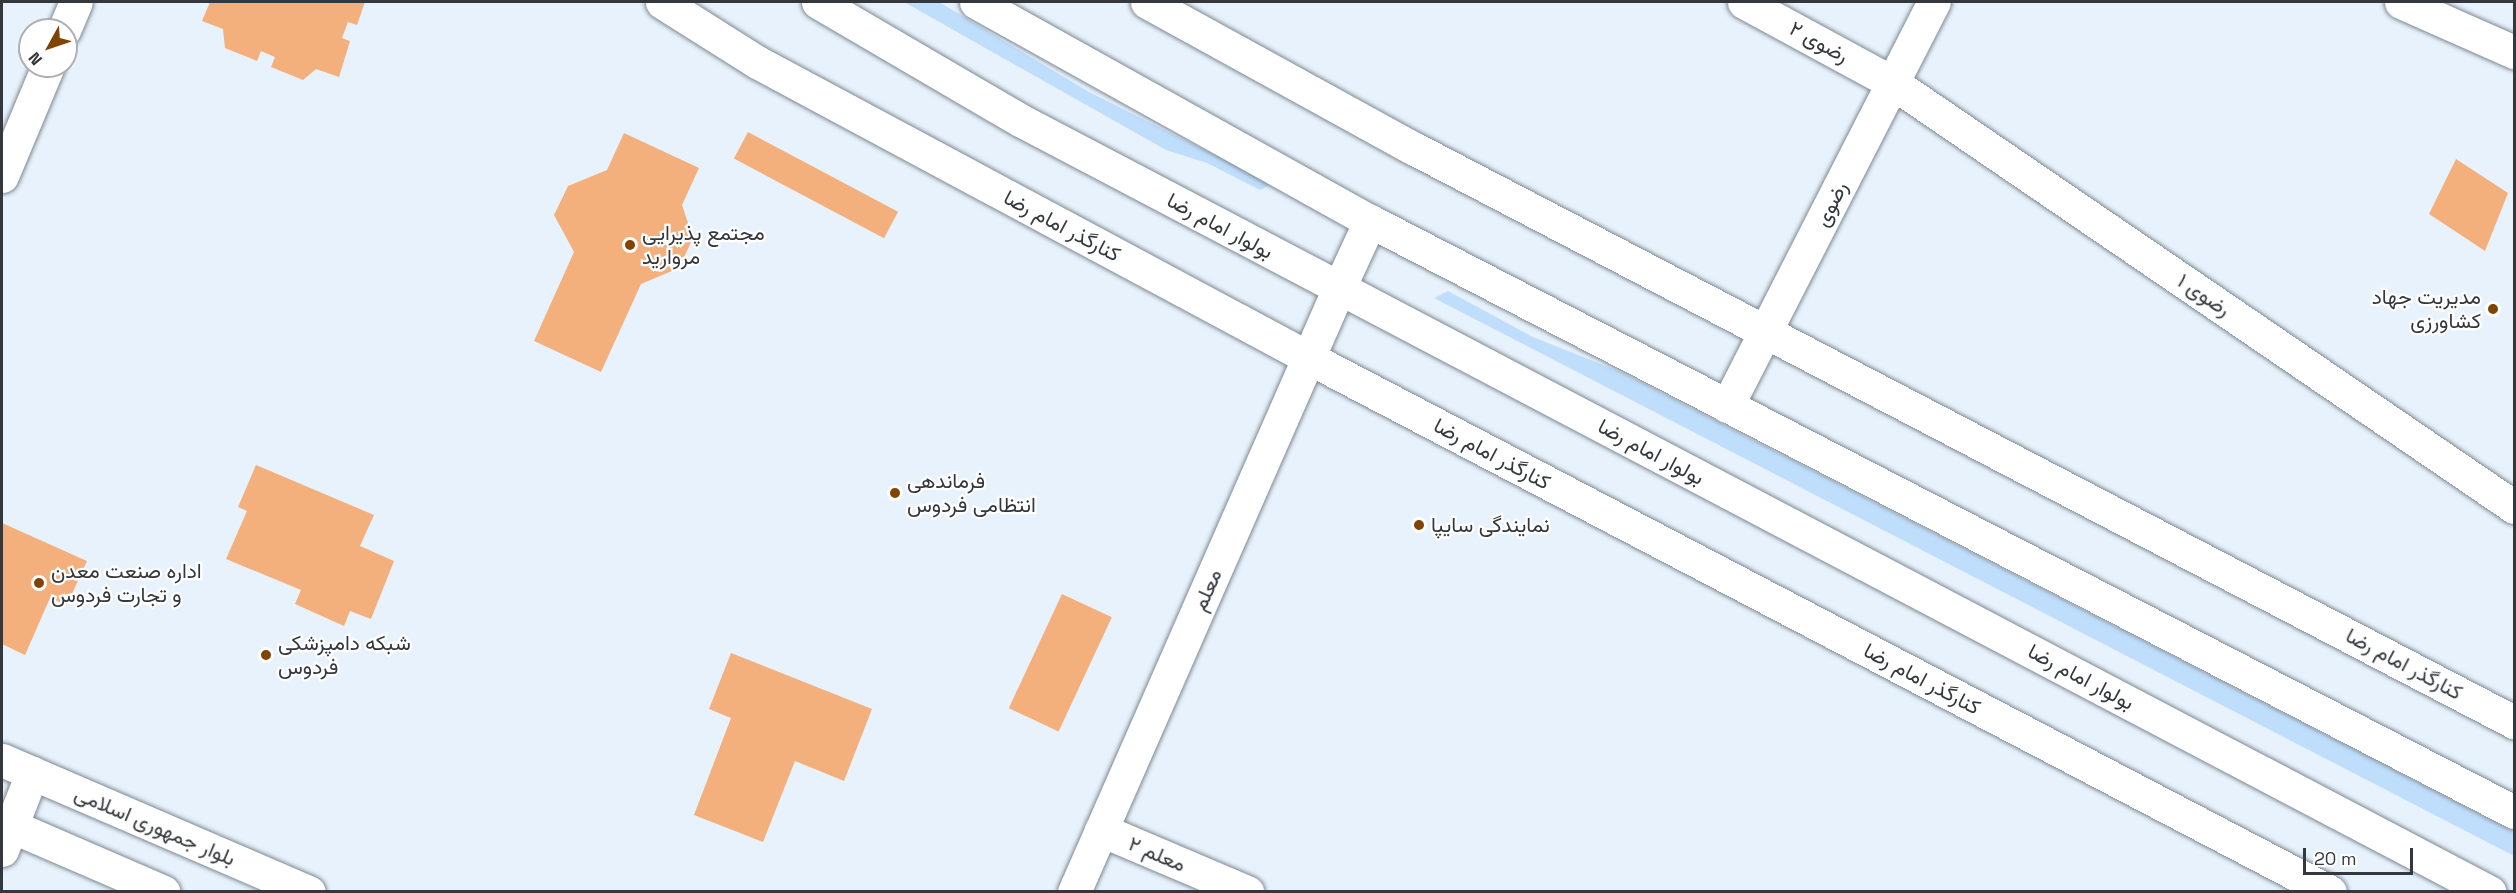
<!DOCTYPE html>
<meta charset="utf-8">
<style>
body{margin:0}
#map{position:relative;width:2516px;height:893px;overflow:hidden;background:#e7f2fc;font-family:"Space Grotesk",Vazirmatn,sans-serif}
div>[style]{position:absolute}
.green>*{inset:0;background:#bfdefc}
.building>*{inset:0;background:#f3b07c;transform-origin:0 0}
.roads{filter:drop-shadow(0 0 2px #7e8892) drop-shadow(0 0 2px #7e8892)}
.minor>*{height:33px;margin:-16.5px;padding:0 16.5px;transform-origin:16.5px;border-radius:16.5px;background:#fff}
.tertiary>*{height:33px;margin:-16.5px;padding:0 16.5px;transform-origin:16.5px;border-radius:16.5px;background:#fff}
.secondary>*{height:33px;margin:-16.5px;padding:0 16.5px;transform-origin:16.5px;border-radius:16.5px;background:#fff}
.primary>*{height:33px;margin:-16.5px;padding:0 16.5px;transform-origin:16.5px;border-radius:16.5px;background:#fff}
.dots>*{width:16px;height:16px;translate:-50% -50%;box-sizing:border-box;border:3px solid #fff;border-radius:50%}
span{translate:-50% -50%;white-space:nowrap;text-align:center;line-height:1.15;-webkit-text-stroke:4.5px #fff;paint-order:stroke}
.street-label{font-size:21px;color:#34383c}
.poi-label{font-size:21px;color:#34383c}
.left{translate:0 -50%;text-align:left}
.right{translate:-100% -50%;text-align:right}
.frame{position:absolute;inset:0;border:3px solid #34383c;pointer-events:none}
.north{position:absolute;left:18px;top:18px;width:60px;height:60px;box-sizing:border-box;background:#fff;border:2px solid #aeafb1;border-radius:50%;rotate:230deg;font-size:16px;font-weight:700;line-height:24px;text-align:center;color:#34383c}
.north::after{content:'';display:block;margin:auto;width:21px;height:27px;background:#814400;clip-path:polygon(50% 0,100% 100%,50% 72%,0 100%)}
.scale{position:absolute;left:2303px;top:848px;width:110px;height:27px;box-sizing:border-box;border:3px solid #34383c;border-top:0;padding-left:8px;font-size:18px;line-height:21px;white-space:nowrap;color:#34383c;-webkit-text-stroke:4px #fff;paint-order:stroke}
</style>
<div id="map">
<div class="green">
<i style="clip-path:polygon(904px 2px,939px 2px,1089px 92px,1272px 184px,1260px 190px,1207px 163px,1166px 150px)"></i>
<i style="clip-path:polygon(1448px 291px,1533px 337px,1623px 373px,2514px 832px,2514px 856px,1434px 298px)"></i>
</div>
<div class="building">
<i style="clip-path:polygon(210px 2px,365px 2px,357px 25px,348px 22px,342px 38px,350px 41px,339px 77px,316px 69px,303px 80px,271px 67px,275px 57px,261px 51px,257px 61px,225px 48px,223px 29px,202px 21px)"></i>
<i style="left:748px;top:132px;width:170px;height:30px;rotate:28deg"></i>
<i style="clip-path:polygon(624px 133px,699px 168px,682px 205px,693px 238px,679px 268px,641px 284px,601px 372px,534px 341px,574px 252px,554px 215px,568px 186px,607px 170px)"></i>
<i style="clip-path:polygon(2456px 159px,2508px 193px,2485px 251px,2429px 214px)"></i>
<i style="clip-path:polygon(256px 465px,374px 515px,360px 546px,394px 561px,371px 619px,350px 611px,344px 626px,295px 604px,301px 590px,226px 559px,247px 511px,238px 507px)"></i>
<i style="clip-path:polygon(2px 523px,87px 561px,67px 605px,50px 598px,25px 655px,2px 644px)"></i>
<i style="left:1062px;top:594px;width:55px;height:126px;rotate:25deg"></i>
<i style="clip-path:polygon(731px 653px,872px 709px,844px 781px,795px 761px,763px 842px,694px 815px,731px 718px,709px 709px)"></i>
</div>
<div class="roads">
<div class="minor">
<i style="left:1744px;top:2px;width:170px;rotate:28.5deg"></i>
<i style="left:1893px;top:83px;width:752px;rotate:34.32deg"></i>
<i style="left:2401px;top:2px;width:124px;rotate:23.9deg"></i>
<i style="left:1101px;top:830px;width:159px;rotate:23deg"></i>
</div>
<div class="tertiary">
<i style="left:662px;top:2px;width:112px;rotate:32.3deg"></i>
<i style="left:757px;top:62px;width:626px;rotate:28.2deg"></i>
<i style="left:1309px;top:358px;width:1152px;rotate:27.61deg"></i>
<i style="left:1147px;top:2px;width:303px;rotate:28.8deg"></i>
<i style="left:1413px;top:148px;width:1242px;rotate:27.54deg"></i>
<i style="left:64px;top:30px;width:30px;rotate:-67deg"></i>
<i style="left:2px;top:176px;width:119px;rotate:-67.3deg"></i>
<i style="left:1727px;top:406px;width:454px;rotate:-62.9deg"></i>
<i style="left:2px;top:850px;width:83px;rotate:-68.7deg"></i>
<i style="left:1074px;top:892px;width:660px;rotate:-66.31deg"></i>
</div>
<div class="secondary">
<i style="left:2px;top:760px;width:334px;rotate:23.3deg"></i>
<i style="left:2px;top:822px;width:176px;rotate:23.4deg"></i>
</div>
<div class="primary">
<i style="left:818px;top:2px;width:234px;rotate:30.3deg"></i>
<i style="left:1020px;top:120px;width:1660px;rotate:27.72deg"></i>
<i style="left:976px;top:2px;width:451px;rotate:29.1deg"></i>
<i style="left:1370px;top:221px;width:1288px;rotate:27.32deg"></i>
<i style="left:1339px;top:288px;width:74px;rotate:-65.2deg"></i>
</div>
</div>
<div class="dots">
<i style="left:630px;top:245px;background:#814400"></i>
<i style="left:2493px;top:309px;background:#814400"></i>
<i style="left:895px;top:493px;background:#814400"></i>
<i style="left:1419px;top:525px;background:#814400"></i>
<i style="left:39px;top:583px;background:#814400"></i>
<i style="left:266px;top:655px;background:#814400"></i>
</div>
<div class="street-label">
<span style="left:1819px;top:42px;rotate:29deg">رضوی ۲</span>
<span style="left:1831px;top:204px;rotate:-63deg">رضوی</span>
<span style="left:1062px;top:226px;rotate:28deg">کنارگذر امام رضا</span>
<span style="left:1220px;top:226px;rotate:28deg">بولوار امام رضا</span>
<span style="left:2204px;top:295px;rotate:34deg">رضوی ۱</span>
<span style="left:1651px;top:452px;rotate:28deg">بولوار امام رضا</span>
<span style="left:1492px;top:454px;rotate:28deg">کنارگذر امام رضا</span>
<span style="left:1207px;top:590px;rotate:-66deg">معلم</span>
<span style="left:2404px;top:664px;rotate:28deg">کنارگذر امام رضا</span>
<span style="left:2081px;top:677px;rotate:28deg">بولوار امام رضا</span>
<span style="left:1922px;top:679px;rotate:28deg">کنارگذر امام رضا</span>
<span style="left:155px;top:826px;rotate:23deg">بلوار جمهوری اسلامی</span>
<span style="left:1157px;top:854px;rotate:23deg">معلم ۲</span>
</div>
<div class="poi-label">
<span class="left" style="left:642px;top:245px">مجتمع پذیرایی<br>مروارید</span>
<span class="right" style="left:2481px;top:309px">مدیریت جهاد<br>کشاورزی</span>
<span class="left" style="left:907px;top:493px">فرماندهی<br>انتظامی فردوس</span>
<span class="left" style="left:1431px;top:525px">نمایندگی سایپا</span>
<span class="left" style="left:51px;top:583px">اداره صنعت معدن<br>و تجارت فردوس</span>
<span class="left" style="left:278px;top:655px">شبکه دامپزشکی<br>فردوس</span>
</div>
<div class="frame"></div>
<div class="north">N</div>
<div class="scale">20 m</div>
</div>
